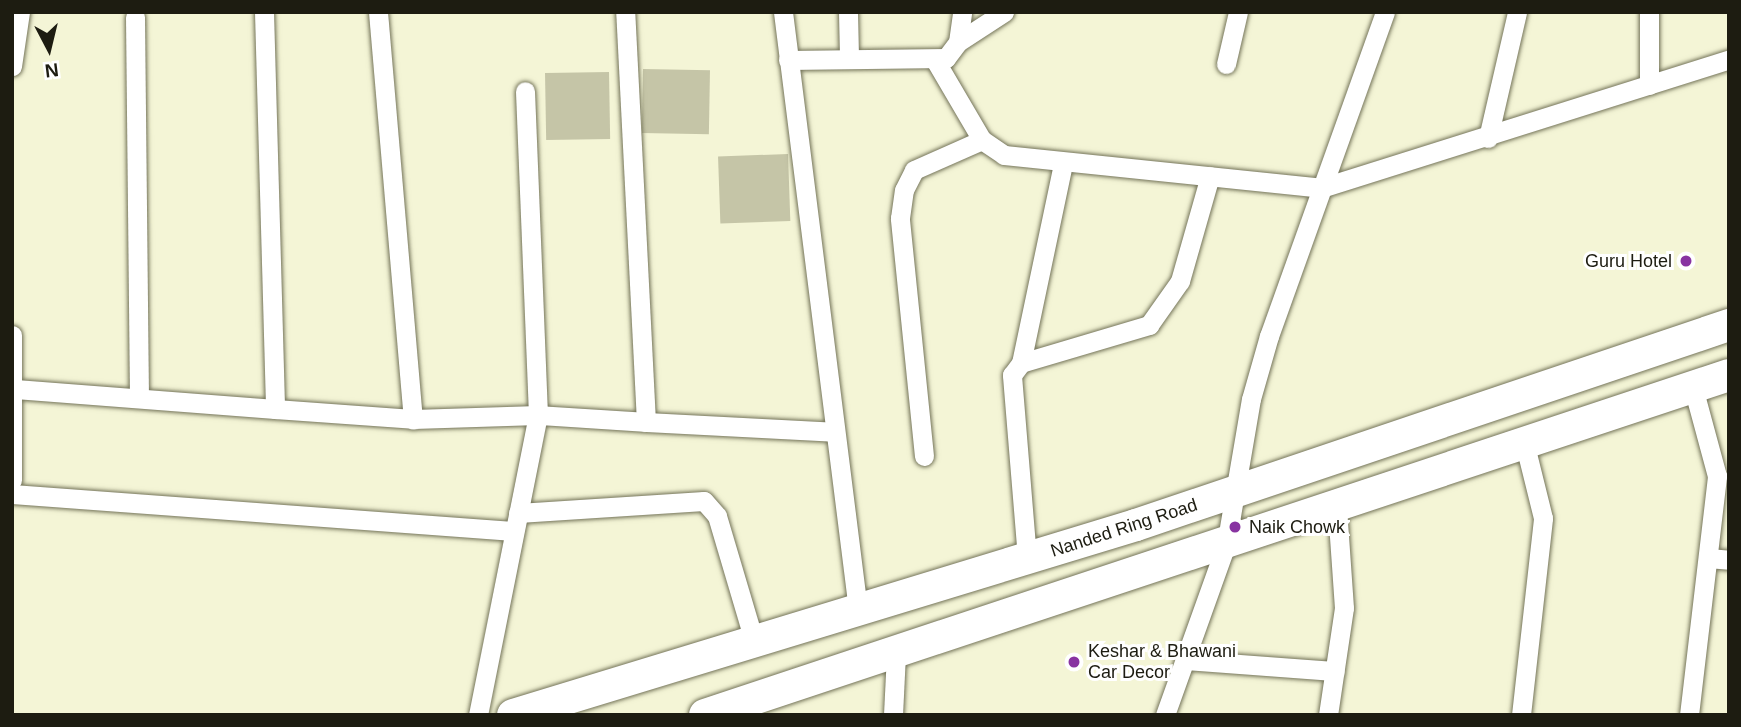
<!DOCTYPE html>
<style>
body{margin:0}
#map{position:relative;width:1741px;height:727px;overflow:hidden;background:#f4f5d6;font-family:Helvetica,sans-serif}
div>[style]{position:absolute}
.building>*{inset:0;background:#c5c5a7;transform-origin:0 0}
.roads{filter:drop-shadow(0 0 2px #747459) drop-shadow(0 0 2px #747459)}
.minor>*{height:19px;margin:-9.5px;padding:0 9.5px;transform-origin:9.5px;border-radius:9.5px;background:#fff}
.trunk>*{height:32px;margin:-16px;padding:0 16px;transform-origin:16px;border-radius:16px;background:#fff}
.dots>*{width:19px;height:19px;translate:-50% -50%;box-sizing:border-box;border:4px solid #fff;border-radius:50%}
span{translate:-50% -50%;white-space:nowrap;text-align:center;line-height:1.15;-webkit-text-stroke:6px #fff;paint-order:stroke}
.poi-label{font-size:18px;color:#1d1c11}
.right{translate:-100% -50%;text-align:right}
.left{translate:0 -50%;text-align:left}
.street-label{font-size:18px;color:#1d1c11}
.frame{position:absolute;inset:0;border:14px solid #1d1c11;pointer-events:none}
.north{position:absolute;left:14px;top:14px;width:70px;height:70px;-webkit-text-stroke:5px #fff;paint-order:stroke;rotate:173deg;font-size:19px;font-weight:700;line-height:28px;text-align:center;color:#1d1c11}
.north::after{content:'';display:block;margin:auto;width:24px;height:32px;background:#1d1c11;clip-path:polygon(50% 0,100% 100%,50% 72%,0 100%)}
</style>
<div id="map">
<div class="building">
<i style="left:643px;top:69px;width:67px;height:64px;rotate:1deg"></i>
<i style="left:609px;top:72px;width:67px;height:64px;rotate:89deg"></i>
<i style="left:788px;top:154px;width:67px;height:70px;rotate:88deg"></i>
</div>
<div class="roads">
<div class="minor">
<i style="left:264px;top:12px;width:397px;rotate:88.4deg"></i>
<i style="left:275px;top:409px;width:138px;rotate:4.1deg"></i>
<i style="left:413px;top:419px;width:125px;rotate:-1.8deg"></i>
<i style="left:538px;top:415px;width:324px;rotate:-92.3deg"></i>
<i style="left:378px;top:12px;width:409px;rotate:85.1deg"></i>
<i style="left:783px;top:12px;width:603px;rotate:82.85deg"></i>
<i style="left:848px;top:12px;width:44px;rotate:88.7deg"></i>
<i style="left:135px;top:17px;width:381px;rotate:89.4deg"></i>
<i style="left:958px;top:42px;width:55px;rotate:-33.1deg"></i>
<i style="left:788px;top:60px;width:158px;rotate:-0.7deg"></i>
<i style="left:946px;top:58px;width:20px;rotate:-53deg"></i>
<i style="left:958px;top:42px;width:30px;rotate:-82deg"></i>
<i style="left:935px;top:60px;width:93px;rotate:59.6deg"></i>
<i style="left:982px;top:140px;width:27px;rotate:34deg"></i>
<i style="left:1004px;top:155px;width:319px;rotate:5.9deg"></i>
<i style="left:1321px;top:188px;width:428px;rotate:-17.5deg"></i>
<i style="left:1226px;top:64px;width:53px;rotate:-77deg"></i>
<i style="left:12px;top:66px;width:55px;rotate:-81.6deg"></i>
<i style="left:1649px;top:85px;width:73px;rotate:-90deg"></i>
<i style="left:1488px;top:138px;width:129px;rotate:-77deg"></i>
<i style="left:12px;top:335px;width:145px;rotate:90deg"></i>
<i style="left:1021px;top:363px;width:203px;rotate:-78.1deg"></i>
<i style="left:15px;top:389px;width:261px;rotate:4.4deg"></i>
<i style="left:646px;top:422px;width:188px;rotate:3deg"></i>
<i style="left:924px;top:456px;width:239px;rotate:-95.8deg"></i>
<i style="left:900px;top:218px;width:28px;rotate:-82deg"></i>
<i style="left:904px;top:190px;width:22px;rotate:-63deg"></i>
<i style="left:914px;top:170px;width:74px;rotate:-23.8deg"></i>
<i style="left:12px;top:494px;width:503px;rotate:4.22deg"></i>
<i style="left:518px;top:513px;width:186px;rotate:-3.7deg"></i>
<i style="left:704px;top:501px;width:20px;rotate:49deg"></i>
<i style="left:717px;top:516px;width:130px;rotate:73.5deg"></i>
<i style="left:1027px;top:558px;width:184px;rotate:-94.7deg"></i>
<i style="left:1012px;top:375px;width:15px;rotate:-53deg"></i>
<i style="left:1021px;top:363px;width:134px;rotate:-16.5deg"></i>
<i style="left:1149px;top:325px;width:54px;rotate:-54.8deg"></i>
<i style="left:1180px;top:281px;width:109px;rotate:-74.1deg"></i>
<i style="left:1708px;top:558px;width:21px;rotate:5deg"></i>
<i style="left:1185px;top:660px;width:150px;rotate:4.2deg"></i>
<i style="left:478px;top:715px;width:306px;rotate:-78.7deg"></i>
<i style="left:538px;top:415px;width:108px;rotate:3.7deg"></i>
<i style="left:646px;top:422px;width:411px;rotate:-92.9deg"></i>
<i style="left:893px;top:715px;width:62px;rotate:-87.2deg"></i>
<i style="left:1165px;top:715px;width:181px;rotate:-70.3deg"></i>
<i style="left:1226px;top:545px;width:148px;rotate:-80.3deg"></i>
<i style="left:1251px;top:399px;width:66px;rotate:-74.1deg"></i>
<i style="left:1269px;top:336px;width:344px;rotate:-70.3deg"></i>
<i style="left:1328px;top:715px;width:108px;rotate:-81.5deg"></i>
<i style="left:1344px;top:608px;width:99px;rotate:-94deg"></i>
<i style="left:1521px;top:715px;width:198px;rotate:-83.6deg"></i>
<i style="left:1543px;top:518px;width:75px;rotate:-103.9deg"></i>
<i style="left:1689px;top:715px;width:241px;rotate:-83.3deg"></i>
<i style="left:1717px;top:476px;width:92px;rotate:-105.1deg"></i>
</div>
<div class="trunk">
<i style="left:513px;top:715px;width:651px;rotate:-16.96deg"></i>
<i style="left:1136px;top:525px;width:626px;rotate:-18.64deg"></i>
<i style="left:705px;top:715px;width:1079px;rotate:-18.37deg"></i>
</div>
</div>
<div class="dots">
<i style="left:1686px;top:261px;background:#8833a1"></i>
<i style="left:1235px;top:527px;background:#8833a1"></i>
<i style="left:1074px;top:662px;background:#8833a1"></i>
</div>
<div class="poi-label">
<span class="right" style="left:1672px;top:261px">Guru Hotel</span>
<span class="left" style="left:1249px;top:527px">Naik Chowk</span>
<span class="left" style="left:1088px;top:662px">Keshar &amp; Bhawani<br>Car Decor</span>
</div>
<div class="street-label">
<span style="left:1124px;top:528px;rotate:-18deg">Nanded Ring Road</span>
</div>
<div class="frame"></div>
<div class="north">N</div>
</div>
